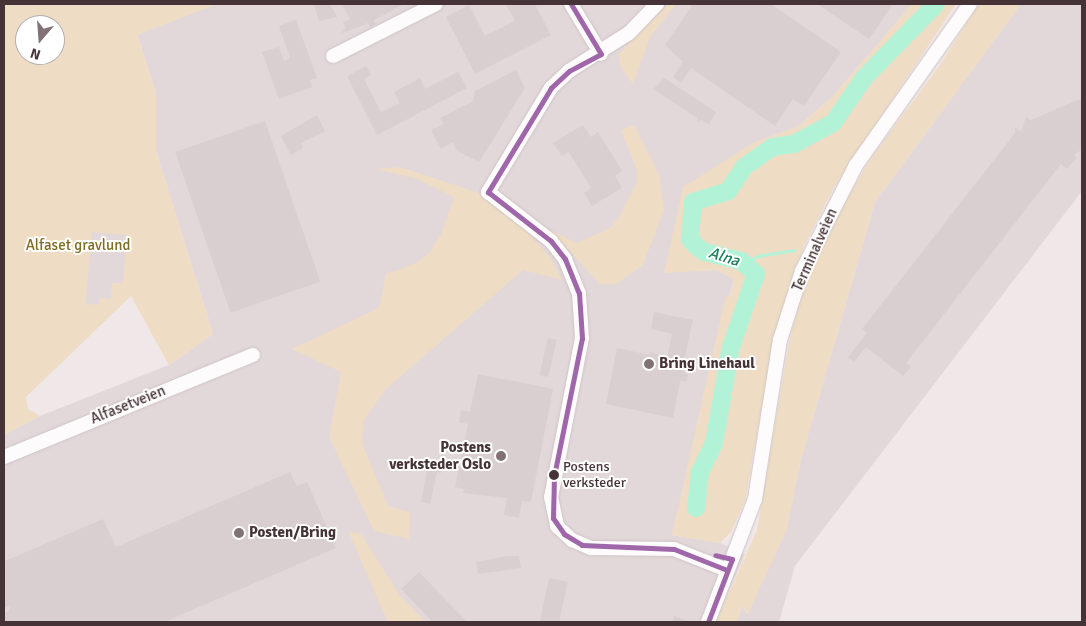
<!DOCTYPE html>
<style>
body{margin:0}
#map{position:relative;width:1086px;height:626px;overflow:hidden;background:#f0e7e8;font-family:Signika,sans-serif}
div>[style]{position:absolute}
.industrial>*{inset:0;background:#e2d7d9}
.green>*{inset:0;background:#eeddc4}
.parking>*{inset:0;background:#e2d8da}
.stream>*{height:3px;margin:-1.5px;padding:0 1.5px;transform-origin:1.5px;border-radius:1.5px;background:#b2f3d8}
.river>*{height:18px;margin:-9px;padding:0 9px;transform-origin:9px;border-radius:9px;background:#b2f3d8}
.building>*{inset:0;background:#d9cfd1;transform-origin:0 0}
.roads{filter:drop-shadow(0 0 1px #cec4c6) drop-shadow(0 0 1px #cec4c6)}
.minor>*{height:14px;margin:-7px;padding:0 7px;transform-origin:7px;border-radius:7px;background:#fdfbfc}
.bus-1>*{height:5px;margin:-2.5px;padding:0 2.5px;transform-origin:2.5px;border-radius:2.5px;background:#a066aa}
.dots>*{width:14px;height:14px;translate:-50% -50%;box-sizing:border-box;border:2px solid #fff;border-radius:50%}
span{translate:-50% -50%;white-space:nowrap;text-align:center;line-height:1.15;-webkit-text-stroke:4px #fff;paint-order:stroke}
.bus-label{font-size:14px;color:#463337}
.left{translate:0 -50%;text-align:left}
.park-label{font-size:15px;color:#7e6c20}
.street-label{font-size:15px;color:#463337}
.poi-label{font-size:15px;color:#463337;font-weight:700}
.right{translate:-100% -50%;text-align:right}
.water-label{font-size:16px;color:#1b8159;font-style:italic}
.frame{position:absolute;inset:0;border:5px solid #463337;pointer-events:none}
.north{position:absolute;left:15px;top:15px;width:50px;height:50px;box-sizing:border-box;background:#fff;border:1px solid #b5adaf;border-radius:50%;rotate:198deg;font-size:14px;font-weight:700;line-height:20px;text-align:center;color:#463337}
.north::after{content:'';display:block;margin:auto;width:18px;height:22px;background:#827275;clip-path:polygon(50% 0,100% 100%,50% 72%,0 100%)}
</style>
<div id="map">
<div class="industrial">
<i style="clip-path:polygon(217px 4px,912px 4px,832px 97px,799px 126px,753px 143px,664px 272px,717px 270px,734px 279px,672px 535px,720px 543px,745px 554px,716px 622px,4px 622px,4px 435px,40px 416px,169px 365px,213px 334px,156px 151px,156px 93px,137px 34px)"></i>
<i style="clip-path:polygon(1021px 4px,1082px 4px,1082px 191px,795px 566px,779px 622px,737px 622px,742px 606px,747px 614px,786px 531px,801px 459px,875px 202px)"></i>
</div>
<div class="green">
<i style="clip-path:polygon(evenodd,4px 4px,217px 4px,137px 35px,156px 93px,156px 151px,213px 334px,169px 365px,131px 296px,26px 397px,28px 409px,40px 416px,4px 435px,4px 4px,25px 25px,55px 25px,55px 55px,25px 55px,25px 25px)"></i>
<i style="clip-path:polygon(669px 4px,676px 4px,650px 37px,633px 84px,621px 68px,618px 54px)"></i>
<i style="clip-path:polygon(912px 4px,956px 4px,834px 187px,804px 246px,774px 338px,745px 501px,731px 532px,720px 543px,672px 535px,725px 298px,731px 294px,734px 279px,716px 270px,664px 273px,683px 187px,753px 143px,799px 126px,832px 97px)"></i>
<i style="clip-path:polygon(979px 4px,1021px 4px,875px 202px,801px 459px,786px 531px,748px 614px,742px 606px,737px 622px,716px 622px,757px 530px,790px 337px,808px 274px,837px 215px,872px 157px,940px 65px)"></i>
<i style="clip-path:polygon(634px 125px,659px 175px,664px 210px,643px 265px,616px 284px,600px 284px,549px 229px,576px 243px,609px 229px,619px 217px,637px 182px,637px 170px,621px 130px)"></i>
<i style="clip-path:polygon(400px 167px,476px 192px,525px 230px,549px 256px,562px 280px,523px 270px,385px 390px,364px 420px,362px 443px,388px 506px,410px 512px,409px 539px,374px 531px,329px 437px,341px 372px,292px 349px,379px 308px,386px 274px,416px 263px,429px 253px,441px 235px,454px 197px,417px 179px,376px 169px)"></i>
<i style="clip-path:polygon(348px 531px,361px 534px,400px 596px,426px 622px,388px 622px)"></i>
</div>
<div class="parking">
<i style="clip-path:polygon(600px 4px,637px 4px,643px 8px,607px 36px,589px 8px)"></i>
<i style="clip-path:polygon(92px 232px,127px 235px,123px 283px,112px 283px,111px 299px,100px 298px,99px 305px,85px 304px)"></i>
</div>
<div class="stream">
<i style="left:746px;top:264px;width:14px;rotate:-36deg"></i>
<i style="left:757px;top:256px;width:38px;rotate:-9deg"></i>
</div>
<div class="river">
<i style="left:696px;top:508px;width:36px;rotate:-84deg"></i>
<i style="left:700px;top:472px;width:32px;rotate:-64deg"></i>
<i style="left:714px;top:443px;width:97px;rotate:-80deg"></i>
<i style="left:731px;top:347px;width:77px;rotate:-71.1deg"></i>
<i style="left:756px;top:274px;width:20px;rotate:-139deg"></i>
<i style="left:741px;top:261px;width:38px;rotate:-166deg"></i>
<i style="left:704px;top:252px;width:11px;rotate:-142deg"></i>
<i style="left:695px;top:245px;width:8px;rotate:-130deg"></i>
<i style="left:690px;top:239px;width:37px;rotate:-85deg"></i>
<i style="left:693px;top:202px;width:37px;rotate:-17deg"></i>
<i style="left:728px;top:191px;width:29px;rotate:-56deg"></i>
<i style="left:744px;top:167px;width:35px;rotate:-35deg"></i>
<i style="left:773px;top:147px;width:21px;rotate:-8deg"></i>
<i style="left:794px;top:144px;width:44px;rotate:-28.3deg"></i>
<i style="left:833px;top:123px;width:55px;rotate:-55.4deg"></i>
<i style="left:864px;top:78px;width:103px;rotate:-45.8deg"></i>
</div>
<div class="building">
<i style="clip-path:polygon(314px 4px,330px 4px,337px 17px,319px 21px)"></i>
<i style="clip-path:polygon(342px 4px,404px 4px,374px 20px,376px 24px,370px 27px,368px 23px,340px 34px,346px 28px,343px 22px,350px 19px)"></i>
<i style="clip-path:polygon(506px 4px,535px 4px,551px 35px,475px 74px,446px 17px,469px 5px,485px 36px,515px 21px)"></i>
<i style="clip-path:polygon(693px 4px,771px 4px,841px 52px,804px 106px,793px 99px,775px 126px,691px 68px,681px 83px,673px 77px,683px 62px,665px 45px)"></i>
<i style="clip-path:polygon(817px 4px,893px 4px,869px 39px)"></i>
<i style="clip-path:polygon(296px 20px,317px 78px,310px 80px,312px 87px,279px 99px,262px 52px,279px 47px,284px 61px,290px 58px,279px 26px)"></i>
<i style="clip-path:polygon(366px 66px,371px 75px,364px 79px,381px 112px,400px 103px,394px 92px,420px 78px,425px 89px,458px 72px,467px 88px,377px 135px,347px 76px)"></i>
<i style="clip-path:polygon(516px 70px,525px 88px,479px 162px,457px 151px,453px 142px,441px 149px,431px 130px,444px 124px,440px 118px,473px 101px,475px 91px)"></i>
<i style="clip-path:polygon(664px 78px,716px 112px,709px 124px,700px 120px,698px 123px,697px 118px,653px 89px)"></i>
<i style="clip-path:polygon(1082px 98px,1082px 150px,1074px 154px,1076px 158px,1067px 169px,1061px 164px,906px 363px,911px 367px,903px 376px,866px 347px,854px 362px,848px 357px,867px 333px,862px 329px,1015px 133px,1015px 127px,1021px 132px,1026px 117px,1031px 120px)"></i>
<i style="clip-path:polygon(317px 115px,325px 131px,301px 143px,303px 148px,291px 155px,281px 136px)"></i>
<i style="left:265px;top:121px;width:170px;height:95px;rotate:71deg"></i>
<i style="clip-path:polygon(583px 125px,591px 137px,598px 132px,622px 171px,615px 176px,622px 188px,592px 206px,584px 193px,591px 188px,569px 152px,562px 156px,553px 143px)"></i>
<i style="clip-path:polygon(654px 312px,693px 320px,682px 370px,688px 375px,687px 382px,680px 381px,673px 418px,606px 404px,617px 348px,650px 355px,650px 352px,667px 358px,672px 334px,651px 329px)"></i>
<i style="left:548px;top:338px;width:9px;height:38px;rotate:13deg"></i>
<i style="clip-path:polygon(478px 374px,553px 389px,531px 502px,522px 501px,519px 518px,504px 515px,507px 498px,463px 493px,464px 489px,455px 487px,468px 424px,459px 422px,461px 410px,470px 412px)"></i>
<i style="clip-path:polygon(429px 460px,443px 465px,441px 473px,437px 472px,430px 504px,421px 502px)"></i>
<i style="clip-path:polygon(290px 472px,297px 486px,307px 482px,336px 548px,164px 622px,4px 622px,4px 613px,10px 610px,9px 606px,4px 608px,5px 561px,103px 519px,116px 547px)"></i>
<i style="clip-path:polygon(508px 556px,519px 556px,521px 568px,478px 574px,476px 562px)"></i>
<i style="clip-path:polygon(419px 572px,466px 621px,472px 622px,433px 622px,401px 589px)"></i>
<i style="left:549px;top:578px;width:19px;height:45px;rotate:12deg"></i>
<i style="clip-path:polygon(674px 616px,691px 622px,672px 622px)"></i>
</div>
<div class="roads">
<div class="minor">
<i style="left:571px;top:4px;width:58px;rotate:59deg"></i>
<i style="left:657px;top:4px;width:40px;rotate:134deg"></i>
<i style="left:629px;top:33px;width:71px;rotate:147.7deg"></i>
<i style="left:569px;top:71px;width:25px;rotate:137deg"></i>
<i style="left:551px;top:88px;width:122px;rotate:121.2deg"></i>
<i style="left:488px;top:192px;width:80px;rotate:37.9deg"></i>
<i style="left:551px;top:241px;width:23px;rotate:52deg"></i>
<i style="left:565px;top:259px;width:37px;rotate:68deg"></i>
<i style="left:579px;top:293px;width:45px;rotate:86.2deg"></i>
<i style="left:582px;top:338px;width:162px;rotate:101deg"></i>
<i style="left:551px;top:497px;width:30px;rotate:78deg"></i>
<i style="left:557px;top:526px;width:21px;rotate:43deg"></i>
<i style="left:572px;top:540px;width:21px;rotate:23deg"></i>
<i style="left:591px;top:548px;width:83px;rotate:0.7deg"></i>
<i style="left:674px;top:549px;width:57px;rotate:21.6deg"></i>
<i style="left:333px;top:56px;width:115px;rotate:-26.8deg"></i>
<i style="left:4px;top:457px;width:269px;rotate:-22.3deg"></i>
<i style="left:708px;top:622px;width:132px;rotate:-69.1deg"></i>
<i style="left:755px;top:499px;width:161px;rotate:-81.1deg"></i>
<i style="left:780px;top:340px;width:72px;rotate:-72.3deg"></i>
<i style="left:802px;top:271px;width:119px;rotate:-63deg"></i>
<i style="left:856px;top:165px;width:197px;rotate:-54.7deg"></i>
</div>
</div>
<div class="bus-1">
<i style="left:571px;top:4px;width:58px;rotate:59deg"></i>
<i style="left:601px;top:54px;width:36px;rotate:152deg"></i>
<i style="left:569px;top:71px;width:25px;rotate:137deg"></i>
<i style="left:551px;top:88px;width:122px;rotate:121.2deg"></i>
<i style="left:488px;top:192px;width:80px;rotate:37.9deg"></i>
<i style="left:551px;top:241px;width:23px;rotate:52deg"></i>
<i style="left:565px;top:259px;width:37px;rotate:68deg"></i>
<i style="left:579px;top:293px;width:45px;rotate:86.2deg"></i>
<i style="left:582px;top:338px;width:141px;rotate:101.5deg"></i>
<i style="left:554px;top:476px;width:42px;rotate:91.4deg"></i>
<i style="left:553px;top:518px;width:19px;rotate:55deg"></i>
<i style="left:564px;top:534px;width:21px;rotate:31deg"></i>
<i style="left:582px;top:545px;width:92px;rotate:2.5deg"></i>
<i style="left:674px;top:549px;width:57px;rotate:21.6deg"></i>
<i style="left:708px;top:622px;width:67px;rotate:-69.1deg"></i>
<i style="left:732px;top:559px;width:17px;rotate:-167deg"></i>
</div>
<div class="dots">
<i style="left:649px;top:364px;background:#827275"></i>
<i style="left:501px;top:456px;background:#827275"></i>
<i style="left:554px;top:475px;background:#463337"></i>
<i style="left:239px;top:533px;background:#827275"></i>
</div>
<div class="bus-label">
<span class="left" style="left:563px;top:475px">Postens<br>verksteder</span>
</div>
<div class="park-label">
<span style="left:78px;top:246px">Alfaset gravlund</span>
</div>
<div class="street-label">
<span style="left:815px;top:250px;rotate:-66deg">Terminalveien</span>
<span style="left:128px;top:405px;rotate:-22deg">Alfasetveien</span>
</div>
<div class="poi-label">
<span class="left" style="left:659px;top:364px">Bring Linehaul</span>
<span class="right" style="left:491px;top:456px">Postens<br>verksteder Oslo</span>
<span class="left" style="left:249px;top:533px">Posten/Bring</span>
</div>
<div class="water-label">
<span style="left:724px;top:257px;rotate:17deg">Alna</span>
</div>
<div class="frame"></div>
<div class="north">N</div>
</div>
